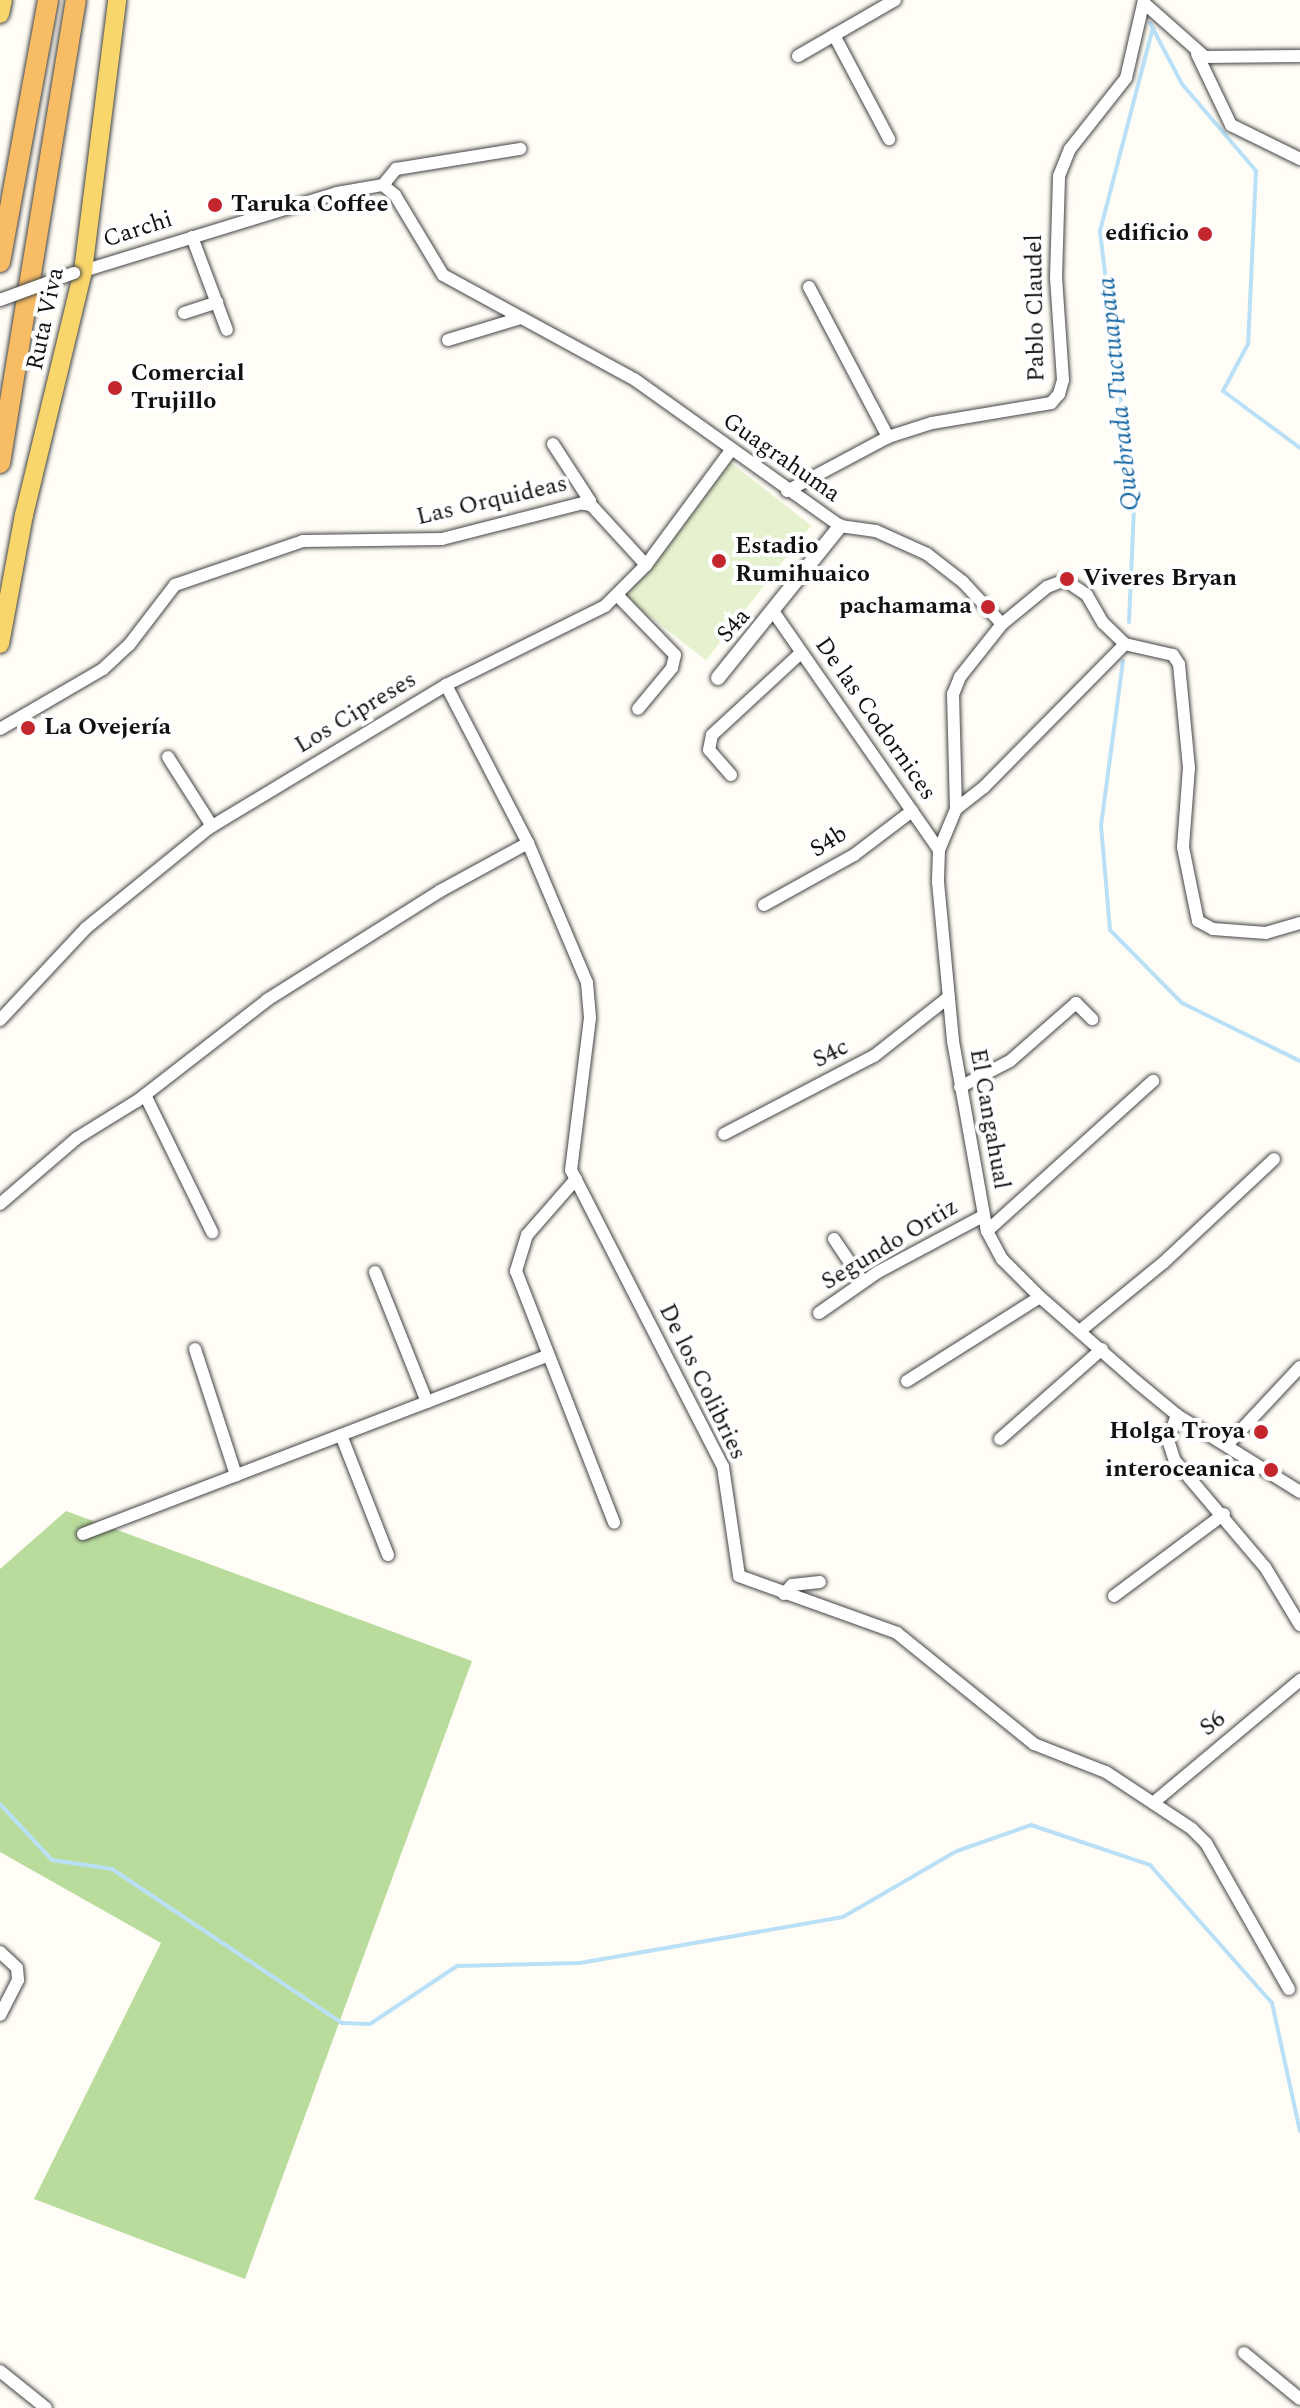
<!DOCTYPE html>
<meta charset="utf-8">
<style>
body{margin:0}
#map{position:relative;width:1300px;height:2408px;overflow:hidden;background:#fffdf5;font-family:Spectral,serif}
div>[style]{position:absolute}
.forest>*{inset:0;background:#b9dc9c}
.pitch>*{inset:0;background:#e6f2cf;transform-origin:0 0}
.stream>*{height:4px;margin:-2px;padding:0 2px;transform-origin:2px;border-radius:2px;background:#b9e0f7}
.roads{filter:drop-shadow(0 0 2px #444) drop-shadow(0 0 2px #444)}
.minor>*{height:12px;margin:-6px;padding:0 6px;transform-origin:6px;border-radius:6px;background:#fff}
.tertiary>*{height:14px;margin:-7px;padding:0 7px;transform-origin:7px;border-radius:7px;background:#fff}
.primary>*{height:18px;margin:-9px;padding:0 9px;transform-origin:9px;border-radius:9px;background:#f9d66b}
.trunk>*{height:20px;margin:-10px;padding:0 10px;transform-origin:10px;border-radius:10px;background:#f7bc64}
.bridges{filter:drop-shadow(0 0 2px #444) drop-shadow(0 0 2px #444)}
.minor-bridge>*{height:12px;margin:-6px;padding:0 6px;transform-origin:6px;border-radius:6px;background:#fff}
.dots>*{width:22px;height:22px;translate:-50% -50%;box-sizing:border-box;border:4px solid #fff;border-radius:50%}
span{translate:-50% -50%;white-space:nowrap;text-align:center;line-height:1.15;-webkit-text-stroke:8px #fff;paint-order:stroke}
.poi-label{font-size:24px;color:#111;font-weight:700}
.left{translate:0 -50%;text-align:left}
.right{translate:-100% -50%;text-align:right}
.street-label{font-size:24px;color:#111}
.water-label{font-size:26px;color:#1768a6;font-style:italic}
</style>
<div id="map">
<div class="forest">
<i style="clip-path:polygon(66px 1511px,472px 1661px,245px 2279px,34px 2199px,161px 1943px,0 1852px,0 1569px)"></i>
</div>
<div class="pitch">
<i style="left:730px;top:462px;width:103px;height:171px;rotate:38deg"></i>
</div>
<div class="stream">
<i style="left:1150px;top:23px;width:69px;rotate:62.3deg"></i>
<i style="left:1182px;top:84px;width:114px;rotate:49.6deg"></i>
<i style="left:1256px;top:171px;width:173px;rotate:92.6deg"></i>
<i style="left:1248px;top:344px;width:53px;rotate:118deg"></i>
<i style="left:1223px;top:391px;width:96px;rotate:36.5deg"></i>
<i style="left:1129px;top:622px;width:113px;rotate:-87.5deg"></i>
<i style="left:1134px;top:509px;width:280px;rotate:-97deg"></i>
<i style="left:1100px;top:231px;width:210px;rotate:-75.4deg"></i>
<i style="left:1123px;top:661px;width:165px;rotate:97.6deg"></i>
<i style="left:1101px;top:825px;width:105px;rotate:85.1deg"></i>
<i style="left:1110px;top:930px;width:103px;rotate:45.4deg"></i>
<i style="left:1182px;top:1003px;width:131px;rotate:26.2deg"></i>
<i style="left:0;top:1804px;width:76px;rotate:47.1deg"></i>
<i style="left:52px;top:1860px;width:61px;rotate:8.5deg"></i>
<i style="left:112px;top:1869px;width:277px;rotate:33.8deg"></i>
<i style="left:342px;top:2023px;width:28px;rotate:2deg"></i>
<i style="left:370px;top:2024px;width:105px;rotate:-33.7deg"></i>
<i style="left:457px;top:1966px;width:123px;rotate:-1.4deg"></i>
<i style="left:580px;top:1963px;width:267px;rotate:-9.9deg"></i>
<i style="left:843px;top:1917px;width:132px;rotate:-30.1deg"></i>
<i style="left:957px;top:1851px;width:78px;rotate:-19.4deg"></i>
<i style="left:1031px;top:1825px;width:126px;rotate:18.6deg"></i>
<i style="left:1150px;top:1865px;width:184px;rotate:48.5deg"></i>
<i style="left:1272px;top:2003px;width:131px;rotate:77.7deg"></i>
</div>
<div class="roads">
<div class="minor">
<i style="left:1144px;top:3px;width:81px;rotate:41.5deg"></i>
<i style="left:1205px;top:57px;width:95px;rotate:-0.6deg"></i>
<i style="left:834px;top:35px;width:118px;rotate:62.1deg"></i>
<i style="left:1197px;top:54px;width:79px;rotate:64.4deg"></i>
<i style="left:1231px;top:125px;width:77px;rotate:26.2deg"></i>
<i style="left:798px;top:56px;width:112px;rotate:-30deg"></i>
<i style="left:383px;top:185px;width:16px;rotate:40deg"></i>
<i style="left:395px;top:195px;width:93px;rotate:59deg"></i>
<i style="left:443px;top:275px;width:217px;rotate:28.6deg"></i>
<i style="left:634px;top:379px;width:253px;rotate:35.5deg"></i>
<i style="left:840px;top:526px;width:36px;rotate:8deg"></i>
<i style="left:876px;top:531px;width:56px;rotate:24.3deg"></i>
<i style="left:927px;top:554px;width:46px;rotate:37.9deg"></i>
<i style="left:963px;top:582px;width:57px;rotate:47.1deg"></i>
<i style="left:383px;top:185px;width:21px;rotate:-51deg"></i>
<i style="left:396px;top:169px;width:126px;rotate:-9.2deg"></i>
<i style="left:192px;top:237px;width:99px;rotate:69.4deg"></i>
<i style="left:80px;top:272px;width:269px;rotate:-17.1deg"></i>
<i style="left:337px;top:193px;width:47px;rotate:-9.9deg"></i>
<i style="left:809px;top:287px;width:170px;rotate:62.2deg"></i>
<i style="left:184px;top:313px;width:35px;rotate:-18deg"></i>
<i style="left:448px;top:340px;width:76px;rotate:-16.8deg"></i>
<i style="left:553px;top:444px;width:68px;rotate:57deg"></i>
<i style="left:590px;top:501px;width:6px;rotate:149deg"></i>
<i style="left:787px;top:491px;width:115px;rotate:-28.1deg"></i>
<i style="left:888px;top:437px;width:46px;rotate:-17.7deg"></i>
<i style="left:932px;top:423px;width:121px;rotate:-9.5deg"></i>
<i style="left:1051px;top:403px;width:12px;rotate:-48deg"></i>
<i style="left:1059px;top:394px;width:15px;rotate:-74deg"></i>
<i style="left:1063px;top:380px;width:102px;rotate:-93.9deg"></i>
<i style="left:1056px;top:278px;width:102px;rotate:-88.3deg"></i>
<i style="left:1059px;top:176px;width:29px;rotate:-68deg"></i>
<i style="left:1070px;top:149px;width:90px;rotate:-51.7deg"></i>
<i style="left:1126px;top:78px;width:80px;rotate:-77deg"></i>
<i style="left:617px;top:595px;width:83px;rotate:46deg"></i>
<i style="left:675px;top:655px;width:13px;rotate:103deg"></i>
<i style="left:672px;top:668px;width:53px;rotate:129.7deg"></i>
<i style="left:775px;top:614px;width:287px;rotate:55.2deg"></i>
<i style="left:446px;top:685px;width:178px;rotate:62.6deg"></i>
<i style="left:528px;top:843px;width:152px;rotate:67.1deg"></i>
<i style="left:587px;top:983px;width:35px;rotate:85deg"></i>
<i style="left:590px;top:1018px;width:153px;rotate:97.1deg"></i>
<i style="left:571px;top:1170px;width:334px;rotate:62.9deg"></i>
<i style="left:723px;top:1467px;width:110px;rotate:81.6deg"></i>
<i style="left:739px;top:1576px;width:168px;rotate:19.8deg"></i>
<i style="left:897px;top:1633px;width:176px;rotate:39deg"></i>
<i style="left:1034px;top:1744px;width:77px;rotate:21.3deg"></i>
<i style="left:1106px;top:1772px;width:103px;rotate:33.5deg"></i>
<i style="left:1192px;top:1829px;width:20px;rotate:45deg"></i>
<i style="left:1206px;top:1843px;width:168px;rotate:60.4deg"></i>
<i style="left:0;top:729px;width:119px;rotate:-30.2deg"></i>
<i style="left:103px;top:669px;width:35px;rotate:-43deg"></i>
<i style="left:129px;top:645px;width:76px;rotate:-52.5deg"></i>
<i style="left:175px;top:585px;width:135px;rotate:-19deg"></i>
<i style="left:303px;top:541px;width:139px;rotate:-0.8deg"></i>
<i style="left:442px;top:539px;width:146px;rotate:-14.3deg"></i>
<i style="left:583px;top:503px;width:9px;rotate:18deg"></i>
<i style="left:592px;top:506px;width:80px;rotate:47.5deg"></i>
<i style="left:168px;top:757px;width:82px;rotate:57.5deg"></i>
<i style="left:731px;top:775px;width:33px;rotate:-131deg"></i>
<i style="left:709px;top:750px;width:15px;rotate:-79deg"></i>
<i style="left:712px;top:735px;width:121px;rotate:-42.7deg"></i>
<i style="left:956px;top:809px;width:36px;rotate:-38deg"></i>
<i style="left:984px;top:787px;width:201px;rotate:-45.4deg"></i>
<i style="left:764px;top:905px;width:103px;rotate:-29.1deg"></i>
<i style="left:854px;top:855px;width:73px;rotate:-37.2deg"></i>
<i style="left:1300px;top:923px;width:35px;rotate:164deg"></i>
<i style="left:1266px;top:933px;width:53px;rotate:-175.7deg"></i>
<i style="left:1213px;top:929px;width:17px;rotate:-152deg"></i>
<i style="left:1198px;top:921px;width:76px;rotate:-101.5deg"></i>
<i style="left:1183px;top:847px;width:79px;rotate:-85.7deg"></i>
<i style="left:1189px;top:768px;width:104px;rotate:-95.5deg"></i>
<i style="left:1179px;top:664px;width:11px;rotate:-124deg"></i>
<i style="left:1173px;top:655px;width:49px;rotate:-167.1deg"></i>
<i style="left:1125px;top:644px;width:30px;rotate:-136deg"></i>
<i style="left:1103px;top:623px;width:32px;rotate:-120deg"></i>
<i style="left:1087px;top:595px;width:27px;rotate:-146deg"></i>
<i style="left:1065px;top:580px;width:19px;rotate:159deg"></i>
<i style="left:1047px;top:587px;width:58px;rotate:140.6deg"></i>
<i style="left:1002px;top:624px;width:68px;rotate:128.4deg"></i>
<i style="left:960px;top:677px;width:18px;rotate:112deg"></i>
<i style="left:953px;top:694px;width:115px;rotate:88.5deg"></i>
<i style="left:956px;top:809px;width:44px;rotate:112.5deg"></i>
<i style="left:939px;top:850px;width:32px;rotate:92deg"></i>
<i style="left:938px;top:882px;width:160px;rotate:84.6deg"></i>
<i style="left:953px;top:1041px;width:193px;rotate:79.9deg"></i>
<i style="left:987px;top:1231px;width:32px;rotate:62deg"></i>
<i style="left:1002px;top:1259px;width:54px;rotate:45deg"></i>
<i style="left:1040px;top:1297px;width:129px;rotate:41.2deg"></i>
<i style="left:1137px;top:1382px;width:52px;rotate:39.5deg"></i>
<i style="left:1177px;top:1415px;width:145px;rotate:32deg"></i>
<i style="left:0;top:1020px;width:126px;rotate:-46.9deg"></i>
<i style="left:86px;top:928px;width:159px;rotate:-39.1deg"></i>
<i style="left:209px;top:828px;width:277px;rotate:-31.1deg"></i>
<i style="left:446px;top:685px;width:178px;rotate:-26.4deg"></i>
<i style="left:605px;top:606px;width:58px;rotate:-45deg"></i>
<i style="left:646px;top:565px;width:143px;rotate:-53.5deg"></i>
<i style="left:960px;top:1087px;width:56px;rotate:-27.5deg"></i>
<i style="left:1010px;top:1061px;width:88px;rotate:-41.3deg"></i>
<i style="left:1076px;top:1003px;width:23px;rotate:45deg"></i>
<i style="left:145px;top:1095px;width:153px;rotate:63.9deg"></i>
<i style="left:724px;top:1134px;width:169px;rotate:-27.5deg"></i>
<i style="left:874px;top:1056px;width:95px;rotate:-38.2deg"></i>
<i style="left:576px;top:1179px;width:74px;rotate:131.2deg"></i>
<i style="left:527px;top:1235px;width:38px;rotate:107deg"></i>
<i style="left:516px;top:1271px;width:270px;rotate:68.7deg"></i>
<i style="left:0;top:1204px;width:101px;rotate:-40.6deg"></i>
<i style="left:77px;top:1138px;width:70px;rotate:-31.7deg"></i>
<i style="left:137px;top:1101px;width:165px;rotate:-37.8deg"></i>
<i style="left:267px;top:1000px;width:204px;rotate:-32.2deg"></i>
<i style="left:440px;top:891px;width:100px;rotate:-28.6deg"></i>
<i style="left:987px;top:1231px;width:224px;rotate:-42.1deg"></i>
<i style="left:834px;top:1239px;width:52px;rotate:56deg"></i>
<i style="left:375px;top:1272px;width:140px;rotate:68.2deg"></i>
<i style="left:819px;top:1313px;width:72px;rotate:-34.8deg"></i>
<i style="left:878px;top:1272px;width:119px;rotate:-28.1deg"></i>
<i style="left:1081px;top:1330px;width:106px;rotate:-39.3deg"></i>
<i style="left:1163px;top:1263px;width:152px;rotate:-43.1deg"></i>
<i style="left:195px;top:1349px;width:133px;rotate:72deg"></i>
<i style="left:907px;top:1381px;width:157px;rotate:-32.3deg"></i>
<i style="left:1177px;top:1415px;width:27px;rotate:110deg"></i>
<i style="left:1168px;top:1440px;width:22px;rotate:72deg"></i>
<i style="left:1175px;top:1461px;width:139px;rotate:49.7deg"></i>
<i style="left:1265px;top:1567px;width:68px;rotate:58.9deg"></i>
<i style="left:341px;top:1435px;width:129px;rotate:68.6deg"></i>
<i style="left:1000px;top:1439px;width:136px;rotate:-41.4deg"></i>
<i style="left:1227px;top:1445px;width:107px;rotate:-46.9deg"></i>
<i style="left:83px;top:1534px;width:497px;rotate:-21deg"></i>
<i style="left:784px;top:1594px;width:12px;rotate:-48deg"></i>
<i style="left:792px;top:1585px;width:28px;rotate:-6deg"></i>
<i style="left:1114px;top:1596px;width:137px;rotate:-36.7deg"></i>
<i style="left:1153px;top:1803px;width:192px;rotate:-39.9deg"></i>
<i style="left:0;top:1952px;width:23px;rotate:43deg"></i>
<i style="left:17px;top:1968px;width:12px;rotate:85deg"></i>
<i style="left:18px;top:1980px;width:39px;rotate:117deg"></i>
<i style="left:1244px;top:2353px;width:72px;rotate:39.4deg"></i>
<i style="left:0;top:2371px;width:59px;rotate:38.8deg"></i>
</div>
<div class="tertiary">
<i style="left:718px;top:678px;width:195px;rotate:-51.2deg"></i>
</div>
<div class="primary">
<i style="left:0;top:14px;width:14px;rotate:-78deg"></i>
<i style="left:0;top:644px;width:131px;rotate:-79.5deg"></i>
<i style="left:24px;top:515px;width:251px;rotate:-76.4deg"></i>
<i style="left:83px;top:271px;width:273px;rotate:-82.8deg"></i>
</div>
<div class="trunk">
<i style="left:0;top:262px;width:266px;rotate:-79.6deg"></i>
<i style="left:0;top:463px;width:469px;rotate:-80.7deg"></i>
</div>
</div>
<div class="bridges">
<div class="minor-bridge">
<i style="left:0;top:300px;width:79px;rotate:-20deg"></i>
</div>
</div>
<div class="dots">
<i style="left:215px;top:205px;background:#c4262e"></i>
<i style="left:1205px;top:234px;background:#c4262e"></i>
<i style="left:115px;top:388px;background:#c4262e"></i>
<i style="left:719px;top:561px;background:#c4262e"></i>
<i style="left:1067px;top:579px;background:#c4262e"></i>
<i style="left:988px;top:607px;background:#c4262e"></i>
<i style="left:28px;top:728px;background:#c4262e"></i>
<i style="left:1261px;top:1432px;background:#c4262e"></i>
<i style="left:1271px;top:1470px;background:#c4262e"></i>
</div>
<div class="poi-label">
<span class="left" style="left:231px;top:205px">Taruka Coffee</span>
<span class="right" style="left:1189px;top:234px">edificio</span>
<span class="left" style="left:131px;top:388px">Comercial<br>Trujillo</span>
<span class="left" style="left:735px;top:561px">Estadio<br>Rumihuaico</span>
<span class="left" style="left:1083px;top:579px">Viveres Bryan</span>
<span class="right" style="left:972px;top:607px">pachamama</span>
<span class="left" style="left:44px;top:728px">La Ovejería</span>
<span class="right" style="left:1245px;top:1432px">Holga Troya</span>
<span class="right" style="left:1255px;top:1470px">interoceanica</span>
</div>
<div class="street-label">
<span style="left:138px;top:230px;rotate:-18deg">Carchi</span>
<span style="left:1036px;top:308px;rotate:-91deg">Pablo Claudel</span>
<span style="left:46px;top:319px;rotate:-78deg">Ruta Viva</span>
<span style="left:781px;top:458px;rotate:35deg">Guagrahuma</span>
<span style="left:492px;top:501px;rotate:-13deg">Las Orquideas</span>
<span style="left:734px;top:626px;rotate:-49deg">S4a</span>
<span style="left:356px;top:713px;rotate:-31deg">Los Cipreses</span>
<span style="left:875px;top:719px;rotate:55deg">De las Codornices</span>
<span style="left:829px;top:842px;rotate:-32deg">S4b</span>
<span style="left:831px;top:1054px;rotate:-27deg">S4c</span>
<span style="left:989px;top:1119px;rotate:80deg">El Cangahual</span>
<span style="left:890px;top:1245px;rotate:-31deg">Segundo Ortiz</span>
<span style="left:702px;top:1382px;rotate:64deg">De los Colibries</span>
<span style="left:1213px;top:1724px;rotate:-38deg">S6</span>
</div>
<div class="water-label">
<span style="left:1119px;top:394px;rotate:-96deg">Quebrada Tuctuapata</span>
</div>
</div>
